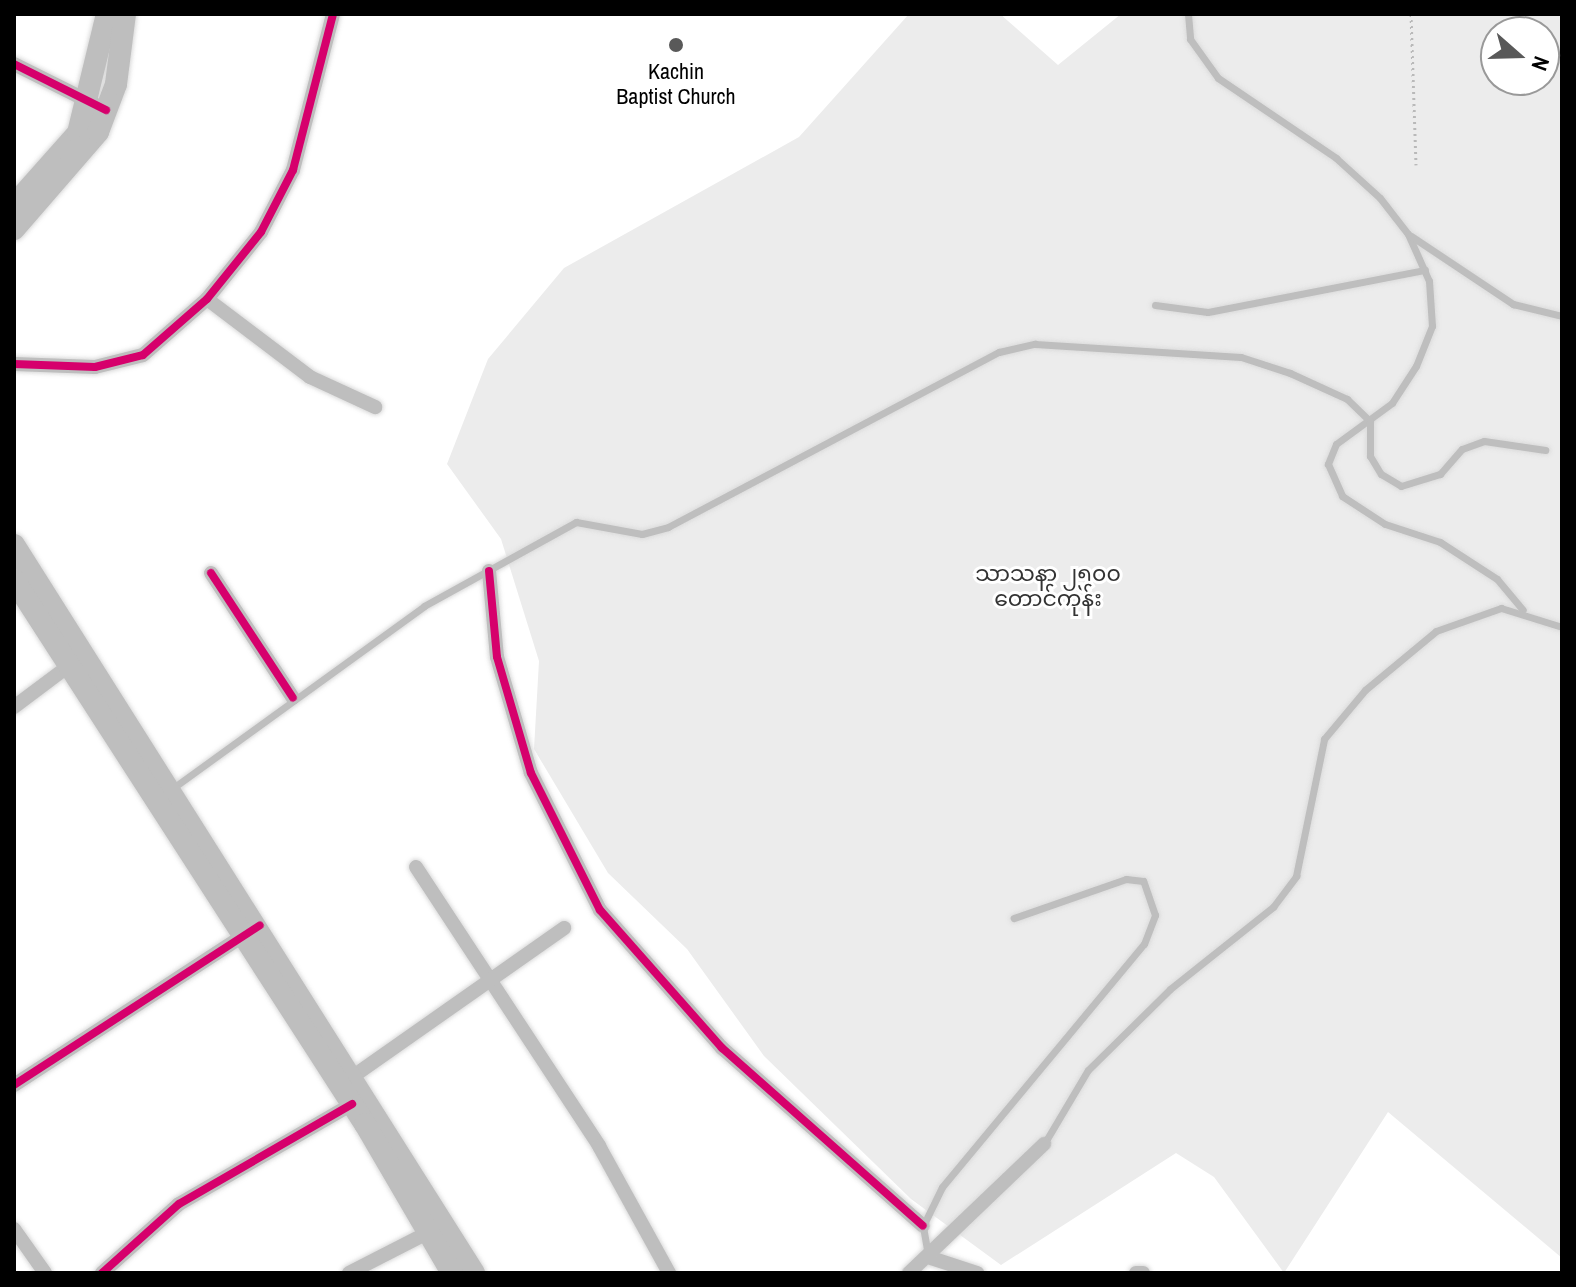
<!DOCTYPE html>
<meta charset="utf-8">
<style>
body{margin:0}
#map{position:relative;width:1576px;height:1287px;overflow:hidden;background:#fff;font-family:"Archivo Narrow","Noto Sans Myanmar",sans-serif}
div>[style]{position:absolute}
.green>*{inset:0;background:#ececec}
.path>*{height:3px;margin-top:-1.5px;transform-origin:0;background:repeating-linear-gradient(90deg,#b9b9b9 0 2px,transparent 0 6px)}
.roads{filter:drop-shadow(0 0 2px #dbdbdb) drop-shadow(0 0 2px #dbdbdb)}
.lane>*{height:7px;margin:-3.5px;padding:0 3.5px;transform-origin:3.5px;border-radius:3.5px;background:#bebebe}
.street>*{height:14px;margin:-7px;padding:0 7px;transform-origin:7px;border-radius:7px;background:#bebebe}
.primary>*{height:22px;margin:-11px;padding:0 11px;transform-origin:11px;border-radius:11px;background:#bebebe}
.cycleway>*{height:8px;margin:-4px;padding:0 4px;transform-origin:4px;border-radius:4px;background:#d6006c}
.dots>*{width:22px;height:22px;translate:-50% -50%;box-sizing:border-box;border:4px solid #fff;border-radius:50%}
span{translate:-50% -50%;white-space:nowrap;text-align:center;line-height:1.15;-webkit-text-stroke:6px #fff;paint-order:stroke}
.poi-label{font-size:22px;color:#000}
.park-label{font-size:22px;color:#333}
.frame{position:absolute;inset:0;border:16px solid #000;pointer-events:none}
.north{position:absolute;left:1480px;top:16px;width:80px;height:80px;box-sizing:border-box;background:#fff;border:2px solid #999;border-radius:50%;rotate:110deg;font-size:22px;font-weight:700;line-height:32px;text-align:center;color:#000}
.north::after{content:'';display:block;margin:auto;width:28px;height:36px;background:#595959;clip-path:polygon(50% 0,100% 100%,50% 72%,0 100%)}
</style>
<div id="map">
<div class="green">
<i style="clip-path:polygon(evenodd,909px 14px,1000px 14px,1058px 65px,1121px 14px,1562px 14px,1562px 1258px,1388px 1112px,1284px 1273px,1214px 1177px,1176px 1153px,1001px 1265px,911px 1199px,764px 1056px,687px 949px,608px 873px,534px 749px,539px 661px,501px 539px,447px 464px,488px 359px,564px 268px,799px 137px,909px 14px,1496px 32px,1544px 32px,1544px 80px,1496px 80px,1496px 32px)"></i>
</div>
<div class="path">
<i style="left:1411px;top:14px;width:151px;rotate:88.1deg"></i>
</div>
<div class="roads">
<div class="lane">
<i style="left:1188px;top:14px;width:25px;rotate:85deg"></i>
<i style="left:1190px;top:39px;width:48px;rotate:54.3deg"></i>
<i style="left:1218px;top:78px;width:143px;rotate:34.1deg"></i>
<i style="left:1336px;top:158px;width:59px;rotate:42.3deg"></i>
<i style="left:1380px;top:198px;width:46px;rotate:52.1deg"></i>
<i style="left:1408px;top:234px;width:51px;rotate:65.9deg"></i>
<i style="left:1429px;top:281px;width:45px;rotate:86.2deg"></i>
<i style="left:1432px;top:326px;width:43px;rotate:111.8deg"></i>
<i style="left:1416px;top:366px;width:44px;rotate:123deg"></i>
<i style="left:1392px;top:403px;width:69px;rotate:143.8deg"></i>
<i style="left:1336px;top:444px;width:22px;rotate:112deg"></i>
<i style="left:1328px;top:464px;width:35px;rotate:66deg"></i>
<i style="left:1342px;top:496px;width:51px;rotate:33.1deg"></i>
<i style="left:1385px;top:524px;width:58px;rotate:18.1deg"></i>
<i style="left:1440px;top:542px;width:68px;rotate:33deg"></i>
<i style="left:1497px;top:579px;width:40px;rotate:50deg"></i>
<i style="left:1411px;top:236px;width:123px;rotate:33.7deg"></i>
<i style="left:1513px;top:304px;width:50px;rotate:13.8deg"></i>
<i style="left:1155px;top:305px;width:53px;rotate:7.5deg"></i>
<i style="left:1208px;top:312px;width:221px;rotate:-11deg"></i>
<i style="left:173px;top:788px;width:310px;rotate:-35.9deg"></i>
<i style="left:424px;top:606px;width:174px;rotate:-28.9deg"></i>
<i style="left:576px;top:522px;width:67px;rotate:10.3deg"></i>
<i style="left:642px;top:534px;width:27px;rotate:-15deg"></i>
<i style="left:668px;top:527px;width:374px;rotate:-27.9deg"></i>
<i style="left:999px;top:352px;width:37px;rotate:-13deg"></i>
<i style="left:1035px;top:344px;width:206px;rotate:3.6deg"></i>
<i style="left:1241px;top:357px;width:52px;rotate:18.1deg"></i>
<i style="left:1290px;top:373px;width:63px;rotate:24.5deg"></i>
<i style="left:1347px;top:399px;width:32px;rotate:44deg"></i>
<i style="left:1370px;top:421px;width:35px;rotate:90deg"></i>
<i style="left:1370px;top:456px;width:21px;rotate:59deg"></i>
<i style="left:1381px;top:474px;width:23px;rotate:31deg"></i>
<i style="left:1401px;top:486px;width:41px;rotate:-17.1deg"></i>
<i style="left:1440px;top:474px;width:33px;rotate:-49deg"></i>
<i style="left:1462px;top:449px;width:23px;rotate:-20deg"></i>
<i style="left:1484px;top:441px;width:62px;rotate:8.4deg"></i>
<i style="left:1044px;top:1144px;width:86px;rotate:-59.3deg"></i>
<i style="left:1088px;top:1070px;width:115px;rotate:-44.6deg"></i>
<i style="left:1170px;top:989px;width:132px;rotate:-38.5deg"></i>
<i style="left:1273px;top:907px;width:39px;rotate:-53deg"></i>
<i style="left:1296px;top:876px;width:140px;rotate:-78.4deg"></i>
<i style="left:1324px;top:739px;width:64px;rotate:-50.1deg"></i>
<i style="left:1365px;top:690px;width:92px;rotate:-39.7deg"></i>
<i style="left:1436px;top:631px;width:69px;rotate:-19.5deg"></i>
<i style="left:1501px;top:608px;width:64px;rotate:17.3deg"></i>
<i style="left:928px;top:1255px;width:29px;rotate:-100deg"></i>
<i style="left:923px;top:1226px;width:43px;rotate:-64deg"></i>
<i style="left:942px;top:1187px;width:316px;rotate:-50.3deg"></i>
<i style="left:1144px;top:944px;width:31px;rotate:-69deg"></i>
<i style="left:1155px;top:915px;width:36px;rotate:-109deg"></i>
<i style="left:1143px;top:881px;width:17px;rotate:-173deg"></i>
<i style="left:1126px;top:879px;width:119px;rotate:160.8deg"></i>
</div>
<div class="street">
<i style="left:14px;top:64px;width:103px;rotate:26.6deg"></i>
<i style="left:207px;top:299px;width:129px;rotate:37.1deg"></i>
<i style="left:310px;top:377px;width:72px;rotate:24.8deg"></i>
<i style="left:14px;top:364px;width:81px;rotate:2.1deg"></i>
<i style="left:95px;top:367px;width:49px;rotate:-14deg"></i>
<i style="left:143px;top:355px;width:85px;rotate:-41.2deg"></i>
<i style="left:207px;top:299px;width:86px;rotate:-51.1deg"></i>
<i style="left:261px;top:232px;width:70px;rotate:-62.7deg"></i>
<i style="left:293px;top:170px;width:161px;rotate:-75.6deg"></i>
<i style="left:489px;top:571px;width:86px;rotate:84.7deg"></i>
<i style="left:497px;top:657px;width:121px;rotate:73.7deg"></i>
<i style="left:531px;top:773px;width:153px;rotate:63.3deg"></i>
<i style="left:600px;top:910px;width:184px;rotate:48.5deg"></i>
<i style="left:722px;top:1048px;width:268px;rotate:41.5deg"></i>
<i style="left:211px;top:573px;width:149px;rotate:56.7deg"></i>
<i style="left:14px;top:707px;width:75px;rotate:-36.9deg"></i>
<i style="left:416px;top:867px;width:334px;rotate:56.7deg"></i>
<i style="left:599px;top:1146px;width:145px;rotate:61.1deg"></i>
<i style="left:345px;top:1082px;width:268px;rotate:-35.1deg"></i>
<i style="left:14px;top:1085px;width:280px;rotate:-33.1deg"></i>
<i style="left:14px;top:1229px;width:54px;rotate:54.8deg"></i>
<i style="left:928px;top:1257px;width:52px;rotate:18.1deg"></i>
<i style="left:102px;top:1273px;width:103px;rotate:-41.9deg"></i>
<i style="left:179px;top:1204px;width:200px;rotate:-30deg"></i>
<i style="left:349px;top:1273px;width:90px;rotate:-27.1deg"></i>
<i style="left:909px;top:1273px;width:187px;rotate:-43.7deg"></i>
<i style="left:1136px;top:1273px;width:7px"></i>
</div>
<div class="primary">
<i style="left:14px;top:205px;width:96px;rotate:-48.4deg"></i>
<i style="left:78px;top:133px;width:122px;rotate:-76.3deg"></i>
<i style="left:14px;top:229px;width:128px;rotate:-49.1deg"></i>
<i style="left:98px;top:132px;width:51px;rotate:-69.4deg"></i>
<i style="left:116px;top:84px;width:71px;rotate:-82.7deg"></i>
<i style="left:14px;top:545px;width:861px;rotate:57.71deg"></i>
<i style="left:14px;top:580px;width:647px;rotate:57.17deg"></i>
<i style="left:365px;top:1124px;width:173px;rotate:59.7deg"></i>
</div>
</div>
<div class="cycleway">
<i style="left:14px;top:64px;width:103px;rotate:26.6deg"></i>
<i style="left:14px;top:364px;width:81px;rotate:2.1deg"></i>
<i style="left:95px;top:367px;width:49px;rotate:-14deg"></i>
<i style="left:143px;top:355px;width:85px;rotate:-41.2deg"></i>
<i style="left:207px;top:299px;width:86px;rotate:-51.1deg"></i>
<i style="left:261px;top:232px;width:70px;rotate:-62.7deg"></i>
<i style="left:293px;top:170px;width:161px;rotate:-75.6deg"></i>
<i style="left:489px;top:571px;width:86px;rotate:84.7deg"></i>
<i style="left:497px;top:657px;width:121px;rotate:73.7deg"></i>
<i style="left:531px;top:773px;width:153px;rotate:63.3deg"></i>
<i style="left:600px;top:910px;width:184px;rotate:48.5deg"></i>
<i style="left:722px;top:1048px;width:268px;rotate:41.5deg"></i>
<i style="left:211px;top:573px;width:149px;rotate:56.7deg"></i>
<i style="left:14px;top:1085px;width:293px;rotate:-33deg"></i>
<i style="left:102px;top:1273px;width:103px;rotate:-41.9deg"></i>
<i style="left:179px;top:1204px;width:200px;rotate:-30deg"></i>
</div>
<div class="dots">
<i style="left:676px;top:45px;background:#595959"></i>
</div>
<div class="poi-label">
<span style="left:676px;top:84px">Kachin<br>Baptist Church</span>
</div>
<div class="park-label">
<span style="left:1048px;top:586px">သာသနာ ၂၅၀၀<br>တောင်ကုန်း</span>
</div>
<div class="frame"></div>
<div class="north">N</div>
</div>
